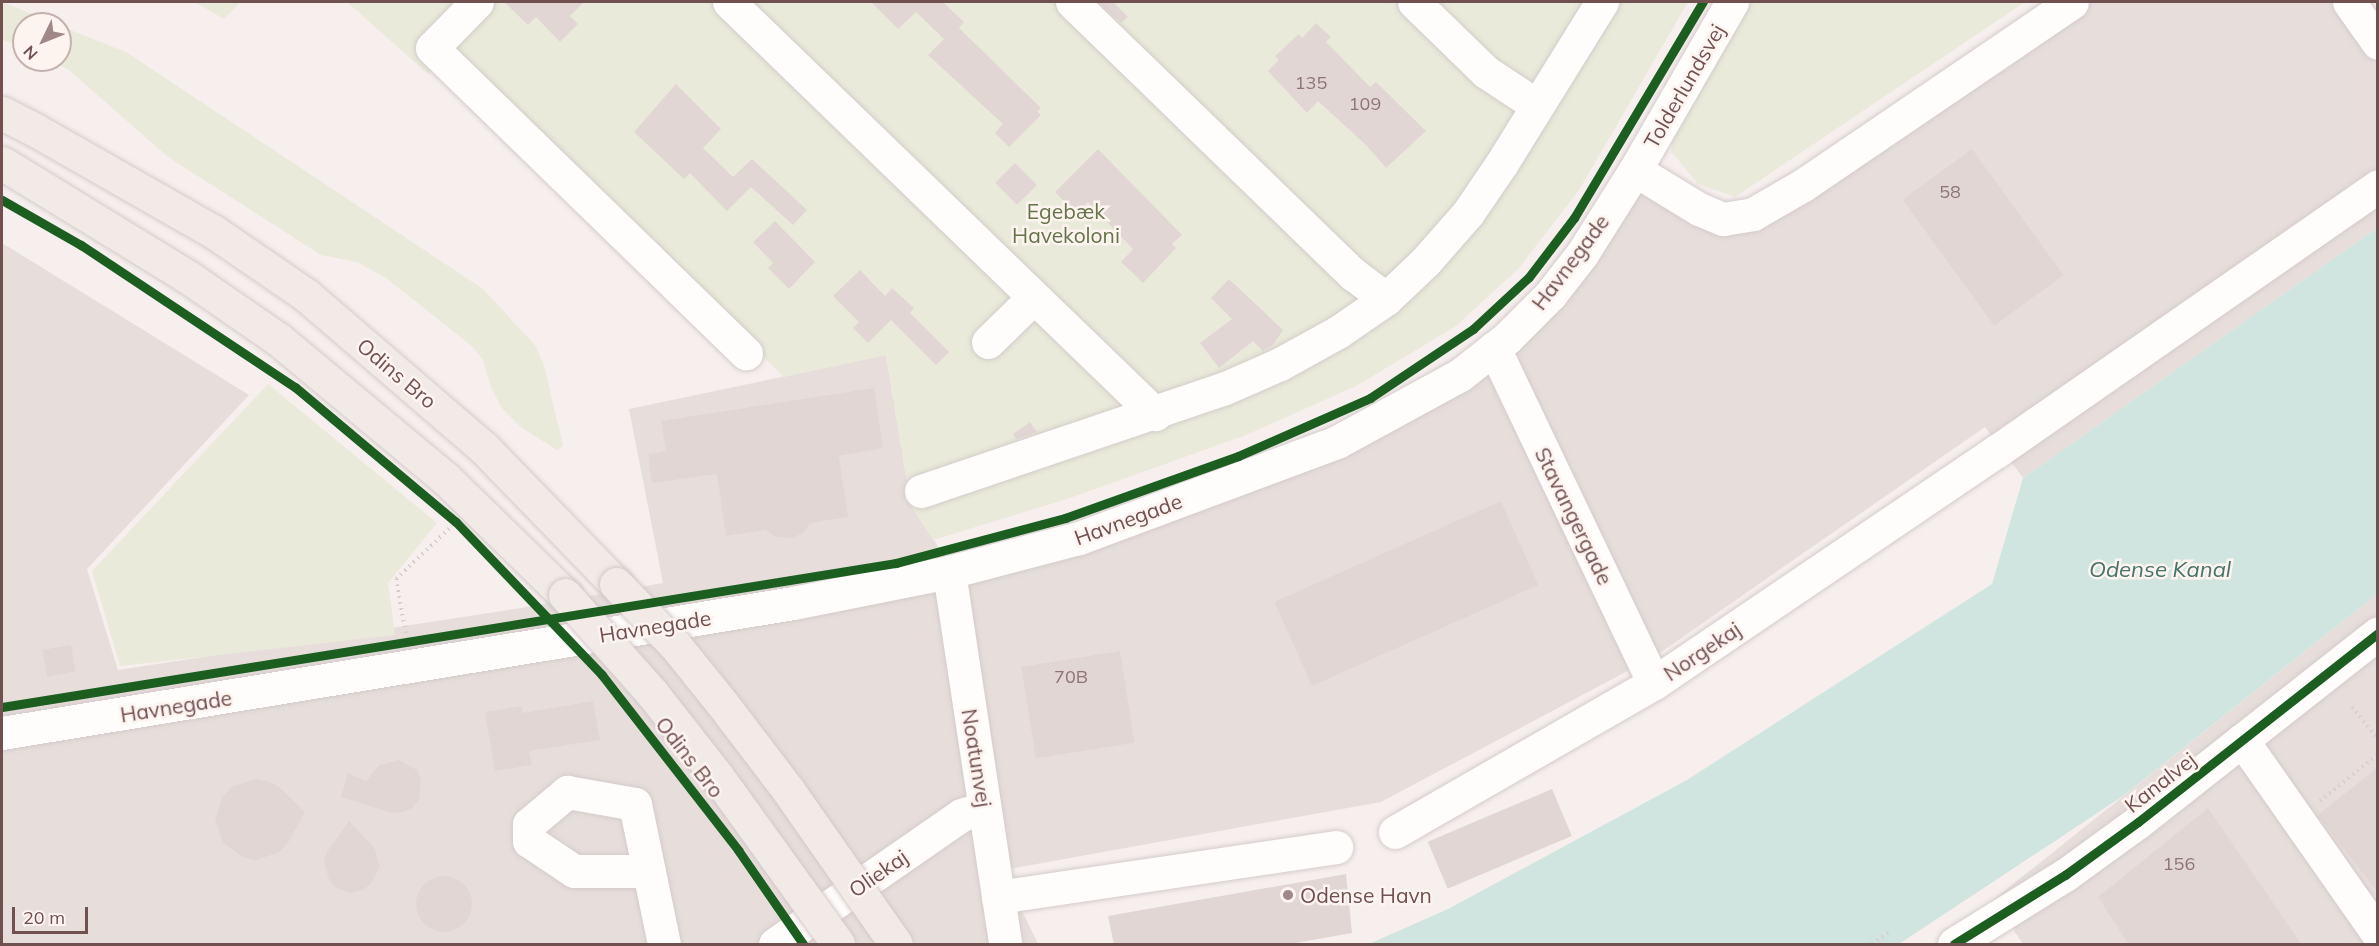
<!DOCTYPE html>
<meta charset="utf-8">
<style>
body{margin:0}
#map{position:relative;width:2379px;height:946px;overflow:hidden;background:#f6efed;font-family:Mulish,sans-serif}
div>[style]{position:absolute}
.industrial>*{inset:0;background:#e7dedc}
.green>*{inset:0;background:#e9ead9}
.water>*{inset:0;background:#d0e5e0}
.building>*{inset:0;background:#e2d6d5;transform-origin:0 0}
.round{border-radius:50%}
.path>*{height:4px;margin-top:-2px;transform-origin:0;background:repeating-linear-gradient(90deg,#d7cdcc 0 1.5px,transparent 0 6px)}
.roads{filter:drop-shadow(0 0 2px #d4cbca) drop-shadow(0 0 2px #d4cbca)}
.minor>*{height:33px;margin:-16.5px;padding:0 16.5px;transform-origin:16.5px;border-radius:16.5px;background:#fefdfc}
.major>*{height:33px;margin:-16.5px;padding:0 16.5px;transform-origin:16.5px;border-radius:16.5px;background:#f1eae7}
.bridges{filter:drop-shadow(0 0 2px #d4c9c8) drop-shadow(0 0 2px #d4c9c8)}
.major-bridge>*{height:33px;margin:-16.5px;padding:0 16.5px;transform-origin:16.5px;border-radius:16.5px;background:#f1eae7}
.cycleway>*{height:9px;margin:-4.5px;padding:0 4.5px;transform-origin:4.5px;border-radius:4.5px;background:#1b5e20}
.dots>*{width:16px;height:16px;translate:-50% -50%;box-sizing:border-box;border:3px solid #fdf3ef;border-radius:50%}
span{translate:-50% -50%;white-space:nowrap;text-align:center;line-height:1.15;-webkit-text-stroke:5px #fdf3ef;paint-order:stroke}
.number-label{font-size:18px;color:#8f7474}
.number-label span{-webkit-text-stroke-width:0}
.street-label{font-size:21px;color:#715150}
.park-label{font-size:21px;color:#64754a}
.poi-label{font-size:21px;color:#715150}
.left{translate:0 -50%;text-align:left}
.water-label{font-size:22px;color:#46746c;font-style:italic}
.frame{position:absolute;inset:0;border:3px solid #715150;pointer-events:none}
.north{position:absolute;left:12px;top:12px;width:60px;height:60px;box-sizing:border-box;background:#fdf3ef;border:2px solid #c5b2af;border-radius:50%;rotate:227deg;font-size:16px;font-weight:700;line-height:24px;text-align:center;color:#715150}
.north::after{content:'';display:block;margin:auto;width:21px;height:27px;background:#a08887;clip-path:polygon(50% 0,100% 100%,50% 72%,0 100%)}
.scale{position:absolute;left:12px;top:907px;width:76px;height:27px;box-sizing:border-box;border:3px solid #715150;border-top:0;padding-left:8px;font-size:18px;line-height:21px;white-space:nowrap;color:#715150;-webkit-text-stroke:4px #fdf3ef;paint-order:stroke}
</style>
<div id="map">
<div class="industrial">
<i style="clip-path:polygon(2091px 2px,2340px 2px,2377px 56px,2377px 228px,2023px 478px,1985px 427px,1654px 657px,1381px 802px,1003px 870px,1038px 944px,2px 944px,2px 243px,249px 395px,87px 569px,118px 670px,521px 608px,663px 583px,629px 409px,886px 355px,911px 506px,961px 581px,1087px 554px,1355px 449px,1484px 369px,1639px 188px,1706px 225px,1794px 206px)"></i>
<i style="clip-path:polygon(2377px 594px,2377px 944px,2023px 944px,1993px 900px)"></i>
</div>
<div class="green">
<i style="clip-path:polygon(2px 2px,3px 2px,55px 24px,24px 24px,24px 46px,2px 40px)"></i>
<i style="clip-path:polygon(194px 2px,241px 2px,224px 19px)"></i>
<i style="clip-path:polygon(347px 2px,1688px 2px,1579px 190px,1519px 268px,1456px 326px,1356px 386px,1246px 435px,1070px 498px,933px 540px,911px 506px,886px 355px,784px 377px,454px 54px,428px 74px)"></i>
<i style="clip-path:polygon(1750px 2px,2025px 2px,1735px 197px,1698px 184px,1671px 151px,1674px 130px)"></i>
<i style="clip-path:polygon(60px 26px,126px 52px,483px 289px,535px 345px,544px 365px,563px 446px,557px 450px,522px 428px,501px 407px,491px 387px,483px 360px,473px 347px,386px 278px,357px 262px,321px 255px,168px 157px,69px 70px,51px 60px,60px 60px)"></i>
<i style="clip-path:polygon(268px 384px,437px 523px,388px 583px,395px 635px,120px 666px,92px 571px)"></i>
</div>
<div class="water">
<i style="clip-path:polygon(2377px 228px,2377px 594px,2123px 796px,1899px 944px,1369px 944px,1448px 909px,1687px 780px,1992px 584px,2023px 478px)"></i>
</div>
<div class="building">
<i style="clip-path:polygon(504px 2px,584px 2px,570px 16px,578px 24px,560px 42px,536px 17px,528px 25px)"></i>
<i style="clip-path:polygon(871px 2px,943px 2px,964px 22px,959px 28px,1041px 108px,1037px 111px,1041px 115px,1009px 147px,995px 133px,1003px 124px,928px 55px,944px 39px,916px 12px,898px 29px)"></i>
<i style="clip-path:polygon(1098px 2px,1113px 2px,1128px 17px,1121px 23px)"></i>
<i style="clip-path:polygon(1316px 23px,1331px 37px,1326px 42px,1370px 87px,1376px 82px,1426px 131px,1386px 168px,1367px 146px,1318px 101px,1307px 113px,1268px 71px,1279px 60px,1275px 56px,1299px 34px,1302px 38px)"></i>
<i style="clip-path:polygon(676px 84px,721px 129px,703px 148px,733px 177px,752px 159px,807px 210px,793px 225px,751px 187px,727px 211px,690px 173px,684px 179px,634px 132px)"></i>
<i style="clip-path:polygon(1098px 149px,1182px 235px,1172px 244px,1176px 248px,1143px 283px,1121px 262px,1133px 249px,1088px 202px,1076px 214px,1055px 192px)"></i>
<i style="left:1972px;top:149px;width:156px;height:86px;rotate:54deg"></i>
<i style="left:1015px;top:163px;width:31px;height:28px;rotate:45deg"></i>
<i style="clip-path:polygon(775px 221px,815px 262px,789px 289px,768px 268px,773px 263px,753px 242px)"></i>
<i style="clip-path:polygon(860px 270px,885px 296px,892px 288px,914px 308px,910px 313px,949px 352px,936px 365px,891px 320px,868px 343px,853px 328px,859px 322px,833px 296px)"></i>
<i style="clip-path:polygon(1229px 279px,1283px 330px,1273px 345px,1263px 351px,1253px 341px,1219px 368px,1200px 343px,1232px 319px,1211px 298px)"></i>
<i style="clip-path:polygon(874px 388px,883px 448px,839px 456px,848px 517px,810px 523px,804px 532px,793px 538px,776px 537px,765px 530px,726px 536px,717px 474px,652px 483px,648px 454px,666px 451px,661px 421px)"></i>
<i style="clip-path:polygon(1030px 422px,1037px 432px,1016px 439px,1013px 434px)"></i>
<i style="left:1501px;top:501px;width:92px;height:248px;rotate:66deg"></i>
<i style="left:71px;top:645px;width:27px;height:29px;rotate:80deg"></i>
<i style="left:1120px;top:651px;width:93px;height:100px;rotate:81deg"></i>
<i style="clip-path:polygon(593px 701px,600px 740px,529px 751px,532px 765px,495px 771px,485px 712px,522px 706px,523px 713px)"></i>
<i style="clip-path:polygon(399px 760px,417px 770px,421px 780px,419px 800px,412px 808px,403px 812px,392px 813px,341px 797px,348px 773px,366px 781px,379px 765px)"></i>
<i style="clip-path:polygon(2378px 767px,2378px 893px,2318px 815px)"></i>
<i style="clip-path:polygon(256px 779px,268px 781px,279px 787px,305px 812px,288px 843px,280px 852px,256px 860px,244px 858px,223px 843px,215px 819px,223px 796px,232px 787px)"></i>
<i style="left:1552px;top:789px;width:51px;height:135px;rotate:67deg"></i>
<i style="clip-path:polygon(2208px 808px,2302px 945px,2129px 945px,2098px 897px)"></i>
<i style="clip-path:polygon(349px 821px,375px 849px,380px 867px,371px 884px,363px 890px,349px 893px,335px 887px,329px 880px,324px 861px,327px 852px)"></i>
<i style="clip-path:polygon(1346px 874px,1352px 933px,1284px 945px,1114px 945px,1108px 916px)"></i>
<i class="round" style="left:416px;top:876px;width:56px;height:56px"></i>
</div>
<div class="path">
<i style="left:407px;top:639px;width:61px;rotate:-100.4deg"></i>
<i style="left:396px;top:579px;width:79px;rotate:-43.5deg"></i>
<i style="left:2352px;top:707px;width:41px;rotate:50.9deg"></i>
<i style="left:2320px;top:801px;width:75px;rotate:-39deg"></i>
<i style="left:1872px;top:944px;width:23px;rotate:-34deg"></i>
</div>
<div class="roads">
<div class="minor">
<i style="left:477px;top:2px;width:64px;rotate:134.4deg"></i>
<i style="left:432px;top:48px;width:438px;rotate:44.2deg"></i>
<i style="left:729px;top:2px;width:593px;rotate:44.04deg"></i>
<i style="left:1072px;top:2px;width:391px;rotate:44.1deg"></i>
<i style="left:1353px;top:274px;width:41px;rotate:37.1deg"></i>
<i style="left:1414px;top:2px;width:100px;rotate:44.2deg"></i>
<i style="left:1486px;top:72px;width:60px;rotate:33.4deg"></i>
<i style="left:2349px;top:2px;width:50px;rotate:54.7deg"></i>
<i style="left:1635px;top:170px;width:75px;rotate:31.4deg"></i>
<i style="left:1699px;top:209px;width:26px;rotate:23deg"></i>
<i style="left:1723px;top:219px;width:30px;rotate:-9deg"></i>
<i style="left:1753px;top:214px;width:58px;rotate:-30.1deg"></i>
<i style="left:1803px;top:185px;width:325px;rotate:-34.2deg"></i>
<i style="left:988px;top:342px;width:64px;rotate:-44.4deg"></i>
<i style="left:1494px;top:348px;width:371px;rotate:64.5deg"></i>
<i style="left:921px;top:491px;width:319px;rotate:-18.7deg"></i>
<i style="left:1223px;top:389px;width:62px;rotate:-23.7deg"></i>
<i style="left:1280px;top:364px;width:66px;rotate:-28.9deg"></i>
<i style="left:1338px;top:332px;width:58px;rotate:-34.5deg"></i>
<i style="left:1386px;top:299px;width:54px;rotate:-43.5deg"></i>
<i style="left:1425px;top:262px;width:65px;rotate:-48.7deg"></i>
<i style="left:1468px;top:213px;width:60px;rotate:-55.8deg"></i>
<i style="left:1502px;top:163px;width:190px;rotate:-58.2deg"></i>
<i style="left:949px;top:572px;width:376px;rotate:81.4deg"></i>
<i style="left:2px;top:733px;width:802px;rotate:-9.33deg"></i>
<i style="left:793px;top:603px;width:159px;rotate:-11.2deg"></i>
<i style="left:949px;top:572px;width:134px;rotate:-14.7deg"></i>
<i style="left:1079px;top:538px;width:275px;rotate:-20.4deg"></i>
<i style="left:1337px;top:442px;width:140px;rotate:-28.6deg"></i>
<i style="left:1460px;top:375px;width:60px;rotate:-38.2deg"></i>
<i style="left:1507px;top:338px;width:61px;rotate:-45deg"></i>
<i style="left:1550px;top:295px;width:52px;rotate:-52deg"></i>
<i style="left:1582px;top:254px;width:99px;rotate:-57.8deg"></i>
<i style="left:1635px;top:170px;width:194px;rotate:-60deg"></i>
<i style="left:2242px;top:740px;width:237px;rotate:55deg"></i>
<i style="left:1395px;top:832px;width:299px;rotate:-29.9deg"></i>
<i style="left:1654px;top:683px;width:414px;rotate:-34.1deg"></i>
<i style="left:1997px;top:451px;width:464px;rotate:-34.8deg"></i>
<i style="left:649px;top:871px;width:75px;rotate:180deg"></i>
<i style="left:574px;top:871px;width:54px;rotate:-146.3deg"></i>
<i style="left:529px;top:841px;width:17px;rotate:-90deg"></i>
<i style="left:529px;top:824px;width:50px;rotate:-40.1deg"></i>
<i style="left:567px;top:792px;width:69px;rotate:10deg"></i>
<i style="left:635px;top:804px;width:143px;rotate:78.3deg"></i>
<i style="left:998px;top:897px;width:342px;rotate:-8.4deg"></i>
<i style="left:775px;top:944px;width:226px;rotate:-34.7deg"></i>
<i style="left:961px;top:815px;width:24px;rotate:-17deg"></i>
<i style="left:1954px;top:944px;width:131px;rotate:-31.9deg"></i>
<i style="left:2065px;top:875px;width:90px;rotate:-36deg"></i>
<i style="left:2138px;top:822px;width:305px;rotate:-38.2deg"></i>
</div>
<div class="major">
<i style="left:2px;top:113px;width:39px;rotate:27deg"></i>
<i style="left:37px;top:131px;width:204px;rotate:29.7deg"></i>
<i style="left:214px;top:232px;width:112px;rotate:34.4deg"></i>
<i style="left:306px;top:295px;width:235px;rotate:40.7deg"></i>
<i style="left:484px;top:448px;width:190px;rotate:45.9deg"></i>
<i style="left:2px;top:163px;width:218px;rotate:31.5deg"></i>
<i style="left:188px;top:277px;width:109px;rotate:34.6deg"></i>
<i style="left:278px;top:339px;width:217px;rotate:39.8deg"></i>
<i style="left:445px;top:478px;width:168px;rotate:44.3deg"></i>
</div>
</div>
<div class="bridges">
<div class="major-bridge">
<i style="left:616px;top:584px;width:85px;rotate:46deg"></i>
<i style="left:675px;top:645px;width:73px;rotate:51.1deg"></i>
<i style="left:721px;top:702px;width:111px;rotate:52.7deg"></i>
<i style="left:788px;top:790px;width:188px;rotate:55deg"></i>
<i style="left:565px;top:595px;width:131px;rotate:48.4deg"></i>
<i style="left:652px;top:693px;width:105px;rotate:51.9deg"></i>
<i style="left:717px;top:776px;width:207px;rotate:54.2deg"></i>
</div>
</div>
<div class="cycleway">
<i style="left:2px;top:200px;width:91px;rotate:29.7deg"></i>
<i style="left:81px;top:245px;width:257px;rotate:33.6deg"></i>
<i style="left:295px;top:387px;width:210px;rotate:40deg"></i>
<i style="left:456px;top:522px;width:211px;rotate:46.3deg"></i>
<i style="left:602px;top:675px;width:222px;rotate:52.1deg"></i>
<i style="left:738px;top:850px;width:114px;rotate:55.3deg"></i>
<i style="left:2px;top:707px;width:906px;rotate:-9.15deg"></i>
<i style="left:896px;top:563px;width:175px;rotate:-14.9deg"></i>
<i style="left:1065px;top:518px;width:184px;rotate:-19.7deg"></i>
<i style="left:1238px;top:456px;width:144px;rotate:-23.7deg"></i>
<i style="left:1370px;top:398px;width:124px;rotate:-33.8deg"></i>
<i style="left:1473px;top:329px;width:76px;rotate:-42.9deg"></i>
<i style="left:1529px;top:277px;width:74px;rotate:-52.7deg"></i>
<i style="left:1574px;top:218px;width:252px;rotate:-59.2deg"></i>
<i style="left:1954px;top:944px;width:131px;rotate:-31.9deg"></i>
<i style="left:2065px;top:875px;width:90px;rotate:-36deg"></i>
<i style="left:2138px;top:822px;width:305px;rotate:-38.2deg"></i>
</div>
<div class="dots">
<i style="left:1288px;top:895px;background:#a08887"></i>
</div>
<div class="number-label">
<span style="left:1311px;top:83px">135</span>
<span style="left:1365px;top:104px">109</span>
<span style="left:1950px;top:192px">58</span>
<span style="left:1071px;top:677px">70B</span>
<span style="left:2179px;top:864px">156</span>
</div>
<div class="street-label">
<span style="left:1684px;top:86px;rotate:-60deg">Tolderlundsvej</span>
<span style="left:1570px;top:262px;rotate:-53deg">Havnegade</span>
<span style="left:397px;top:373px;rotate:40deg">Odins Bro</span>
<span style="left:1574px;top:516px;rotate:64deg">Stavangergade</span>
<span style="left:1128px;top:519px;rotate:-20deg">Havnegade</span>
<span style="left:655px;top:626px;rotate:-9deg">Havnegade</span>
<span style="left:1702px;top:651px;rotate:-34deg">Norgekaj</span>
<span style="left:176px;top:706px;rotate:-9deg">Havnegade</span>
<span style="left:690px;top:757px;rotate:52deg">Odins Bro</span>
<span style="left:977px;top:758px;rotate:81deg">Noatunvej</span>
<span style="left:2160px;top:782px;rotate:-38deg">Kanalvej</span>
<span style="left:878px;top:873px;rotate:-35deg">Oliekaj</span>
</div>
<div class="park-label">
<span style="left:1066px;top:223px">Egebæk<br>Havekoloni</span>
</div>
<div class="poi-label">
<span class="left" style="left:1300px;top:895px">Odense Havn</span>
</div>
<div class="water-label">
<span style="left:2160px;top:570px">Odense Kanal</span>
</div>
<div class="frame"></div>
<div class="north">N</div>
<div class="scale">20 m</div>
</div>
